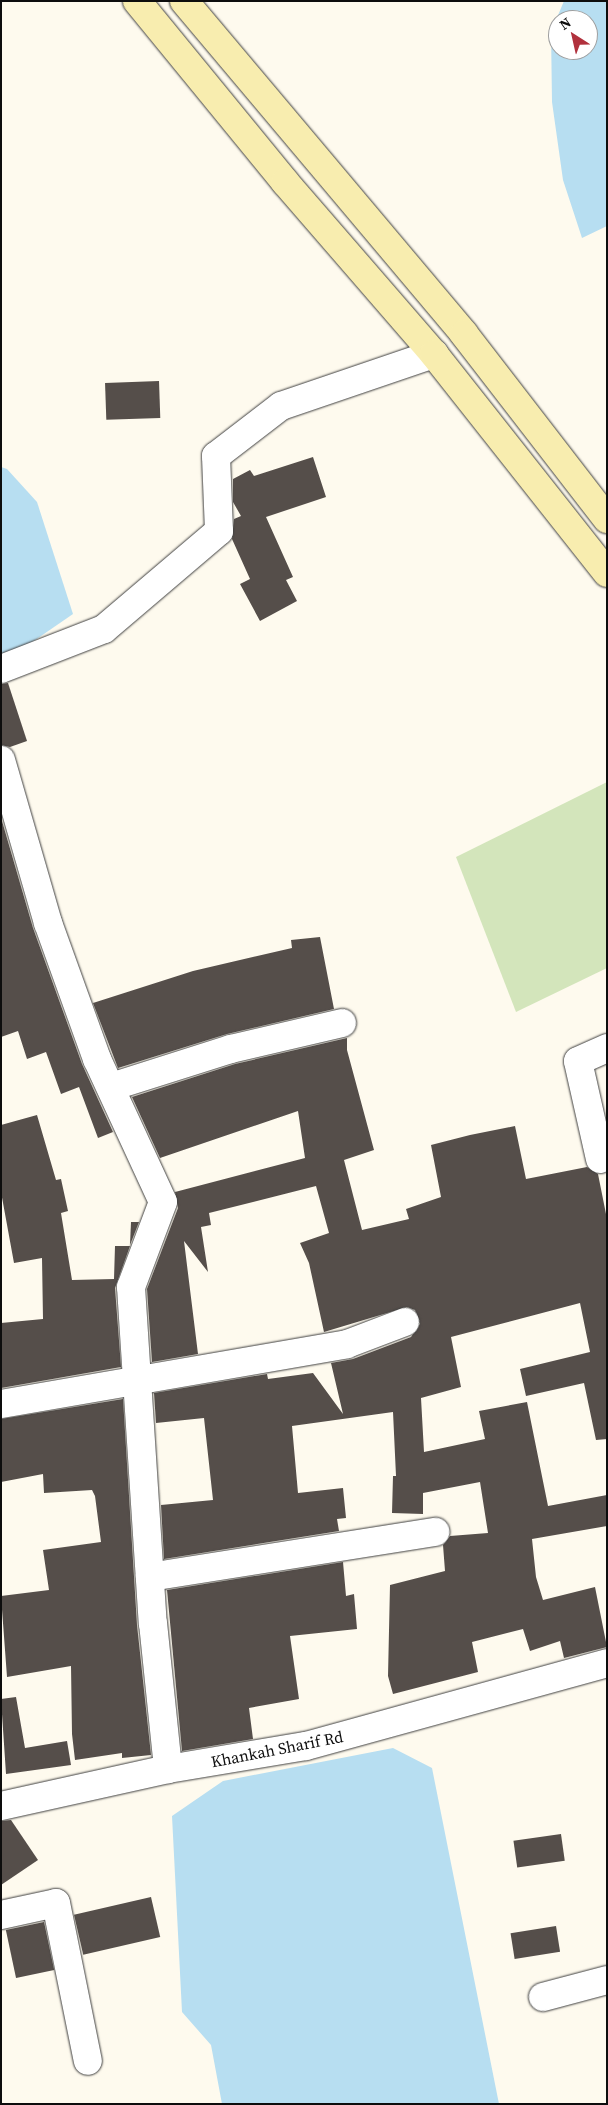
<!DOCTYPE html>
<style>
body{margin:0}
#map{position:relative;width:608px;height:2105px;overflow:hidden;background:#fefaee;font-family:"Source Serif 4",serif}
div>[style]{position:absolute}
.green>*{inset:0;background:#d3e5bb}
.water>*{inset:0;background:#b7def1}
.building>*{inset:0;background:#554e4a;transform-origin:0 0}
.roads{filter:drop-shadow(0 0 1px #404040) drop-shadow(0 0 1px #404040)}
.minor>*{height:28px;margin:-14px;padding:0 14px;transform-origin:14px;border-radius:14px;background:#fff}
.secondary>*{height:28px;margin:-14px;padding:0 14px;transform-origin:14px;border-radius:14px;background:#f8edaf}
span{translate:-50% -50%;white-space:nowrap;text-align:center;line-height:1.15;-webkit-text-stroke:5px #fff;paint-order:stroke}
.street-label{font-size:16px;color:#0d0d0d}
.frame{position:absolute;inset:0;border:2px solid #0d0d0d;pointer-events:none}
.north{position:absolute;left:548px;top:10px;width:50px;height:50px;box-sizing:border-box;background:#fff;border:1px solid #9e9e9e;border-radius:50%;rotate:325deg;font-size:14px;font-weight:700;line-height:20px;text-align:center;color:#0d0d0d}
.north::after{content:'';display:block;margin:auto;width:18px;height:22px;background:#b1313d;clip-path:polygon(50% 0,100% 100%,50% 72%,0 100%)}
</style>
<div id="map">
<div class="green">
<i style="clip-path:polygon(607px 782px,607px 968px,516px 1012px,456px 857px)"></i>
</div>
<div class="water">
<i style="clip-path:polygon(evenodd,564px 1px,607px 1px,607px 226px,582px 238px,563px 180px,552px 102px,551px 32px,564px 1px,558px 20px,588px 20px,588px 50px,558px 50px,558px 20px)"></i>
<i style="clip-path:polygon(1px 467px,7px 469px,37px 502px,73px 614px,25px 647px,1px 654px)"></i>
<i style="clip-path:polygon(393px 1748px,432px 1768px,499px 2104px,222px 2104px,211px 2045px,182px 2012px,172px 1816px,223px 1781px)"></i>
</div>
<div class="building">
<i style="left:159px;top:381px;width:37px;height:54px;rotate:88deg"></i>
<i style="clip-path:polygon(313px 457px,326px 497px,266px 517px,293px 577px,286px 580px,297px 601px,260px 621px,240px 584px,250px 579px,232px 539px,234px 519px,241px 516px,233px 502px,233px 479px,250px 470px,254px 476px)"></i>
<i style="clip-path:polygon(8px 683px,27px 741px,10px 747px,1px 745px,1px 684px)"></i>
<i style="clip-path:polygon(2px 821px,33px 928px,82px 1064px,113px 1132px,98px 1138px,79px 1087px,61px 1094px,46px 1052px,27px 1059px,18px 1031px,1px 1037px)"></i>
<i style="clip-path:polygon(320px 937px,334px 1009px,227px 1034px,118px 1068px,93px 1003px,193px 971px,292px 948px,291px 940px)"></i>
<i style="clip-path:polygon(347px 1038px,347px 1050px,374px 1150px,344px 1160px,362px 1230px,409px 1219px,406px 1209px,441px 1197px,431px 1145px,470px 1135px,515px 1126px,526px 1179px,587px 1167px,598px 1174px,607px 1219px,607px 1439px,596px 1440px,584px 1383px,526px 1396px,520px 1369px,590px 1352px,580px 1303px,451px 1337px,461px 1387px,421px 1398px,424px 1452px,485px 1439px,479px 1411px,527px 1402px,548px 1506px,607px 1495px,607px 1526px,532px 1539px,536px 1577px,543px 1600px,595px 1587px,607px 1647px,564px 1658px,560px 1641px,530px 1651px,523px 1629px,472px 1642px,478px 1672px,393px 1694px,388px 1676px,390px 1585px,445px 1571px,443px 1545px,450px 1536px,488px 1533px,480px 1482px,423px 1493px,423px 1514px,392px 1513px,393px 1476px,396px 1476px,393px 1412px,292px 1426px,298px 1493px,343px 1488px,346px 1518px,337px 1519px,339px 1531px,164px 1559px,161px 1505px,213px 1500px,204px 1418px,156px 1423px,154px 1393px,267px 1374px,268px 1379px,313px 1373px,343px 1414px,331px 1363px,353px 1359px,411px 1337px,420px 1324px,415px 1310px,407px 1307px,324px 1332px,309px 1263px,300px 1243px,329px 1233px,316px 1186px,209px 1213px,211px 1225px,201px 1227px,208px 1272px,184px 1241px,198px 1354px,152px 1362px,147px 1289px,178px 1208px,175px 1192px,305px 1158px,298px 1111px,160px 1158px,132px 1097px,235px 1064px)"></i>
<i style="clip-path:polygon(37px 1115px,56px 1180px,61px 1179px,68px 1211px,61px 1213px,72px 1280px,114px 1279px,115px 1246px,130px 1246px,115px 1288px,121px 1367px,1px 1388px,1px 1323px,43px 1319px,42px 1258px,14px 1263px,1px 1192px,1px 1125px)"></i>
<i style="clip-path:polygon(131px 1222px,139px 1222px,130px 1245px)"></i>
<i style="clip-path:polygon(123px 1399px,137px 1625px,151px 1755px,122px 1758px,122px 1753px,75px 1760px,72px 1734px,71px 1666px,7px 1677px,1px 1596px,49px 1590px,43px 1550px,101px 1542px,95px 1496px,92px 1490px,44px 1493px,43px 1474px,1px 1482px,1px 1419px)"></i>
<i style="clip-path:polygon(343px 1562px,346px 1596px,354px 1594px,357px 1629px,290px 1636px,299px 1699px,249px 1708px,253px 1739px,182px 1751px,167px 1590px)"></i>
<i style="clip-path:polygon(16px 1697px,25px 1748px,67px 1741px,71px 1765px,6px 1774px,1px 1699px)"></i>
<i style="clip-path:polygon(11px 1820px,38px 1860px,1px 1885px,1px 1821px)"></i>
<i style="left:561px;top:1834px;width:27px;height:48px;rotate:82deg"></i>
<i style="left:151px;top:1897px;width:41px;height:79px;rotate:77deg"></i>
<i style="left:44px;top:1922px;width:49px;height:39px;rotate:78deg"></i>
<i style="left:556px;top:1926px;width:26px;height:46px;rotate:81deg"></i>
</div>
<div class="roads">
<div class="minor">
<i style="left:1px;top:669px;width:110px;rotate:-21.2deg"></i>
<i style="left:104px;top:629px;width:151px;rotate:-40.4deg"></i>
<i style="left:219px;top:531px;width:75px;rotate:-92.3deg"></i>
<i style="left:216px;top:456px;width:82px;rotate:-37.6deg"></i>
<i style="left:281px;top:406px;width:162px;rotate:-18.8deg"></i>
<i style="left:1px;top:760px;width:170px;rotate:73.9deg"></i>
<i style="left:48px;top:923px;width:145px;rotate:70.2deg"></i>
<i style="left:97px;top:1059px;width:157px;rotate:65.2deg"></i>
<i style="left:163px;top:1202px;width:91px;rotate:110.6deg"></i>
<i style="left:131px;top:1287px;width:337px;rotate:86.3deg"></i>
<i style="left:153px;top:1623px;width:147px;rotate:84.1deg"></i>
<i style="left:111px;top:1087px;width:126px;rotate:-17.6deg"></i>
<i style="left:231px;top:1049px;width:114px;rotate:-13.2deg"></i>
<i style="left:600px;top:1159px;width:100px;rotate:-102.7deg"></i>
<i style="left:578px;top:1061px;width:32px;rotate:-24deg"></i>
<i style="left:1px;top:1404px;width:351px;rotate:-9.8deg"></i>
<i style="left:347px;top:1344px;width:62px;rotate:-20.8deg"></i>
<i style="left:150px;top:1577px;width:289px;rotate:-9deg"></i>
<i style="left:1px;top:1806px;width:171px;rotate:-12.5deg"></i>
<i style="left:168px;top:1769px;width:140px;rotate:-9.5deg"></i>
<i style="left:306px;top:1746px;width:312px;rotate:-15.4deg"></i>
<i style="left:1px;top:1915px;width:56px;rotate:-12.3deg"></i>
<i style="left:56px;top:1903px;width:161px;rotate:78.6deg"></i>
<i style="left:543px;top:1997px;width:66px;rotate:-14.9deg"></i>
</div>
<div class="secondary">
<i style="left:137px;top:1px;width:234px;rotate:50.7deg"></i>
<i style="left:285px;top:182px;width:228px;rotate:49.1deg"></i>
<i style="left:434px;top:354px;width:279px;rotate:51.7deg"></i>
<i style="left:184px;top:1px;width:435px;rotate:49.9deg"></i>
<i style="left:464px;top:334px;width:234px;rotate:52.3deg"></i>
</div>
</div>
<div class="street-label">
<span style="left:277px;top:1749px;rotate:-11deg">Khankah Sharif Rd</span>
</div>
<div class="frame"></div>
<div class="north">N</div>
</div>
